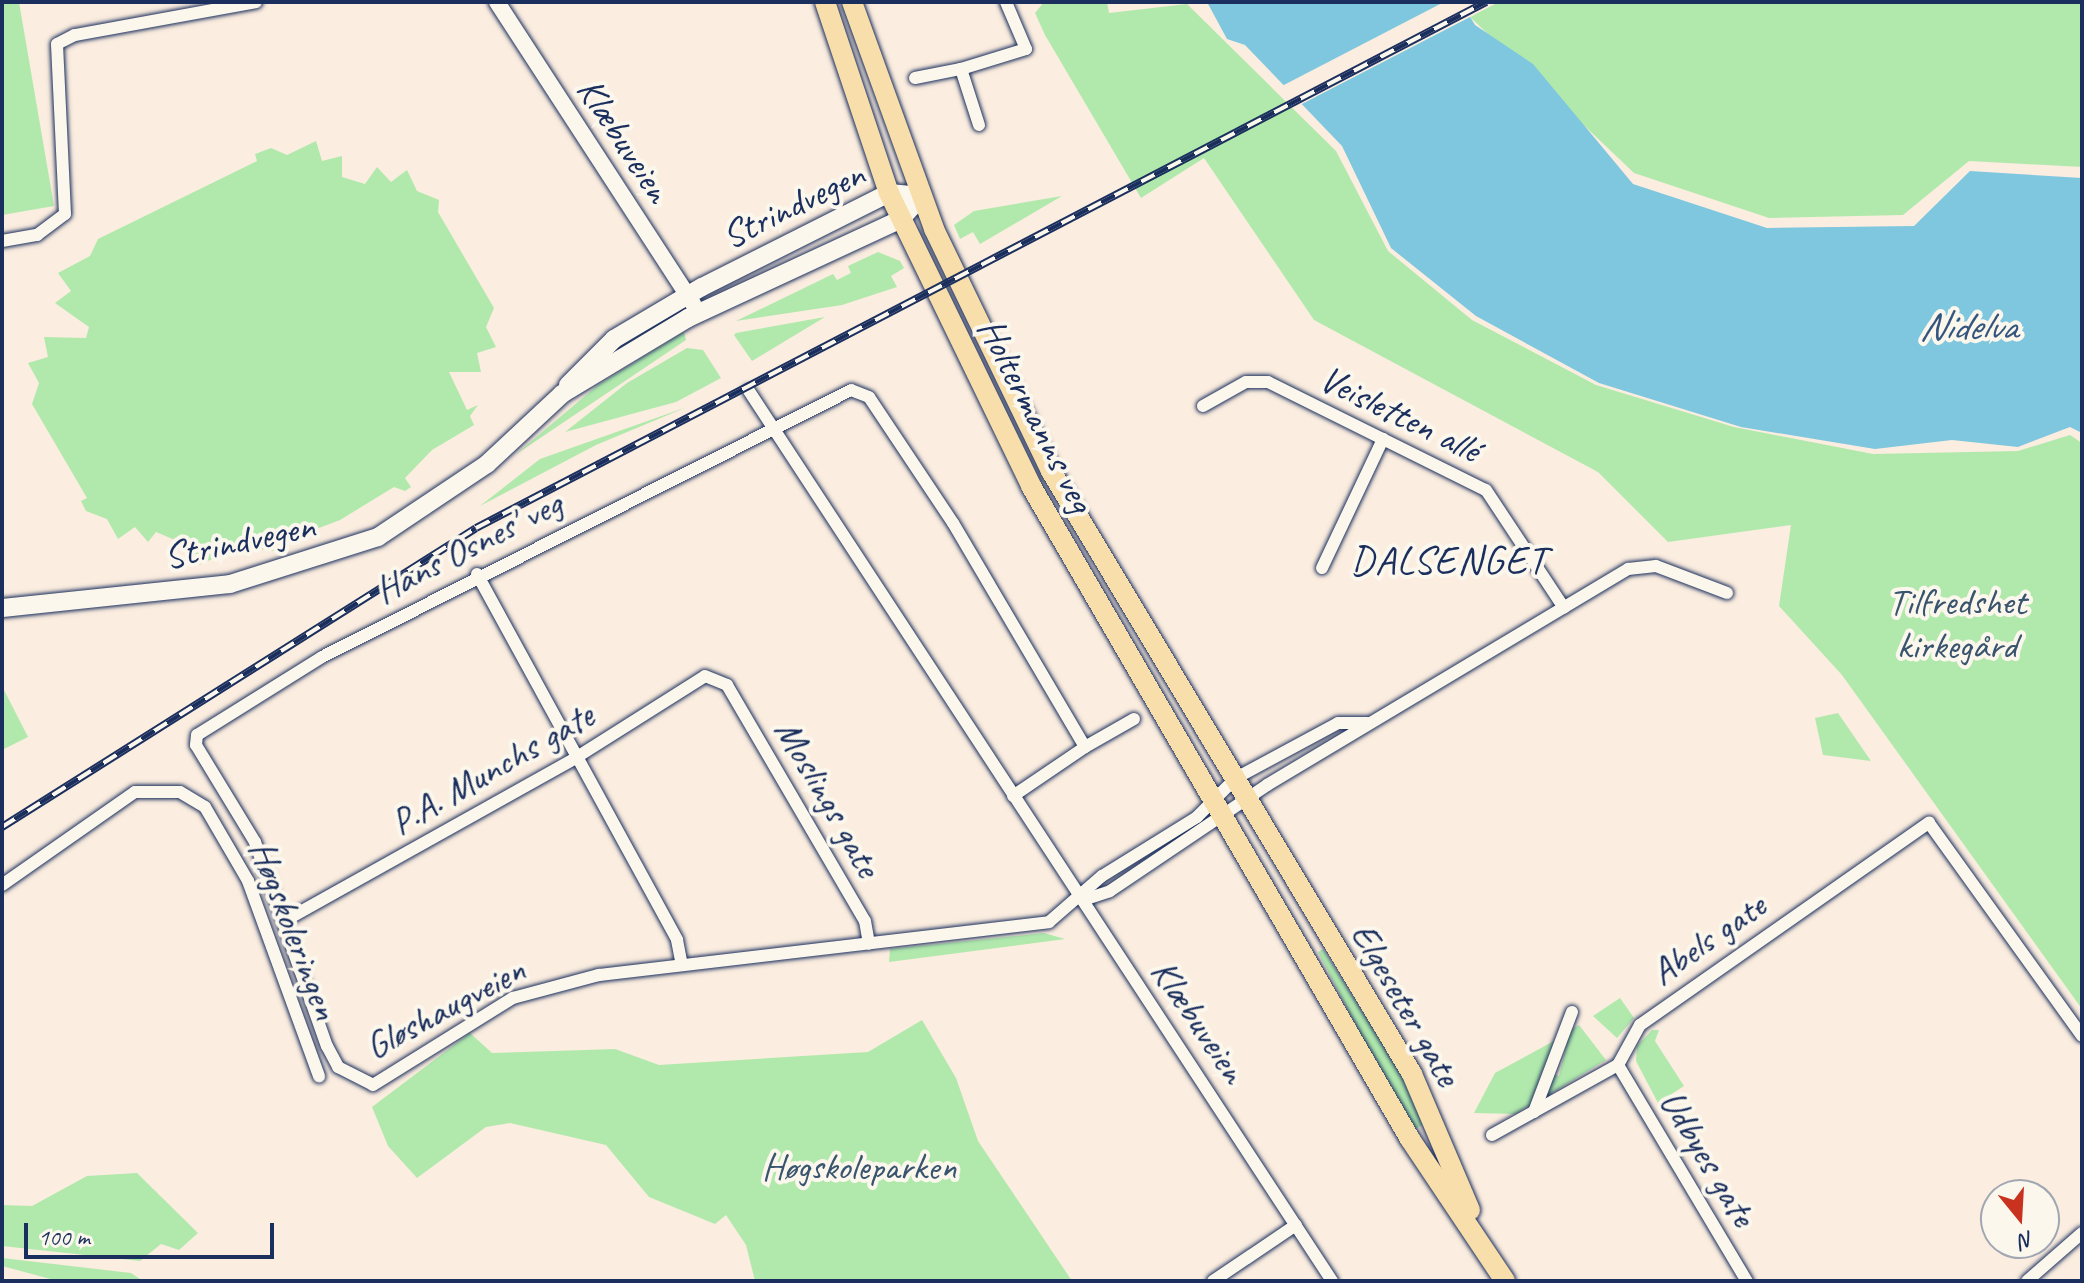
<!DOCTYPE html>
<meta charset="utf-8">
<style>
body{margin:0}
#map{position:relative;width:2084px;height:1283px;overflow:hidden;background:#fbeddf;font-family:Caveat,sans-serif}
div>[style]{position:absolute}
.green>*{inset:0;background:#b1e9ad}
.water>*{inset:0;background:#7ec7df}
.pier>*{inset:0;background:#fbeddf}
.roads{filter:drop-shadow(0 0 2px #1b2f5e) drop-shadow(0 0 2px #1b2f5e)}
.minor>*{height:12px;margin:-6px;padding:0 6px;transform-origin:6px;border-radius:6px;background:#fbf7ec}
.tertiary>*{height:16px;margin:-8px;padding:0 8px;transform-origin:8px;border-radius:8px;background:#fbf7ec}
.secondary>*{height:18px;margin:-9px;padding:0 9px;transform-origin:9px;border-radius:9px;background:#fbf7ec}
.primary>*{height:20px;margin:-10px;padding:0 10px;transform-origin:10px;border-radius:10px;background:#f8deab}
.rail>*{height:8px;margin-top:-4px;transform-origin:0;background:repeating-linear-gradient(90deg,#fbf7ec 0 15px,#1b2f5e 0 30px);box-sizing:border-box;border-block:2px solid #1b2f5e}
span{translate:-50% -50%;white-space:nowrap;text-align:center;line-height:1.15;-webkit-text-stroke:8px #fbf7ec;paint-order:stroke}
.street-label{font-size:38px;color:#1b2f5e}
.park-label{font-size:38px;color:#39546e}
.water-label{font-size:40px;color:#34557e;font-style:italic}
.neighbourhood-label{font-size:40px;color:#1b2f5e;letter-spacing:2px}
.frame{position:absolute;inset:0;border:4px solid #1b2f5e;pointer-events:none}
.north{position:absolute;left:1980px;top:1179px;width:80px;height:80px;box-sizing:border-box;background:#fbf7ec;border:2px solid #a1a7b3;border-radius:50%;rotate:162deg;font-size:22px;font-weight:700;line-height:32px;text-align:center;color:#1b2f5e}
.north::after{content:'';display:block;margin:auto;width:28px;height:36px;background:#c8321e;clip-path:polygon(50% 0,100% 100%,50% 72%,0 100%)}
.scale{position:absolute;left:24px;top:1223px;width:250px;height:36px;box-sizing:border-box;border:4px solid #1b2f5e;border-top:0;padding-left:10px;font-size:24px;line-height:28px;white-space:nowrap;color:#1b2f5e;-webkit-text-stroke:6px #fbf7ec;paint-order:stroke}
</style>
<div id="map">
<div class="green">
<i style="clip-path:polygon(2px 2px,19px 2px,54px 206px,2px 215px)"></i>
<i style="clip-path:polygon(1044px 2px,1107px 2px,1109px 13px,1187px 4px,1336px 151px,1388px 251px,1472px 320px,1596px 385px,1734px 427px,1873px 454px,2018px 451px,2070px 435px,2082px 443px,2082px 1009px,1842px 675px,1779px 606px,1791px 525px,1668px 542px,1598px 472px,1314px 320px,1204px 158px,1141px 198px,1045px 35px,1035px 13px)"></i>
<i style="clip-path:polygon(1499px 2px,2082px 2px,2082px 167px,1969px 161px,1903px 215px,1769px 218px,1634px 173px,1470px 17px)"></i>
<i style="clip-path:polygon(316px 141px,322px 161px,342px 156px,342px 177px,365px 184px,377px 167px,391px 182px,407px 170px,417px 191px,439px 200px,438px 212px,494px 308px,486px 327px,496px 347px,477px 353px,481px 372px,449px 372px,467px 410px,478px 405px,470px 416px,474px 425px,432px 450px,405px 478px,411px 487px,405px 491px,394px 487px,340px 520px,282px 542px,280px 552px,242px 546px,194px 567px,182px 543px,156px 532px,148px 542px,135px 527px,118px 539px,107px 519px,86px 511px,81px 501px,87px 498px,32px 404px,39px 383px,28px 363px,48px 357px,44px 337px,86px 338px,89px 327px,55px 303px,71px 291px,58px 273px,90px 256px,98px 239px,257px 161px,255px 154px,271px 148px,287px 155px)"></i>
<i style="clip-path:polygon(1062px 196px,980px 244px,973px 232px,960px 239px,954px 225px,974px 211px)"></i>
<i style="clip-path:polygon(878px 252px,900px 261px,904px 268px,891px 276px,897px 287px,842px 305px,736px 321px,833px 274px,837px 280px,851px 273px,848px 266px)"></i>
<i style="clip-path:polygon(825px 317px,752px 361px,734px 335px,736px 333px)"></i>
<i style="clip-path:polygon(684px 332px,686px 340px,515px 455px,598px 385px)"></i>
<i style="clip-path:polygon(687px 348px,703px 350px,721px 378px,676px 402px,565px 432px,627px 383px)"></i>
<i style="clip-path:polygon(687px 407px,596px 445px,480px 506px,540px 459px)"></i>
<i style="clip-path:polygon(2px 686px,28px 737px,2px 750px)"></i>
<i style="clip-path:polygon(1838px 713px,1871px 761px,1823px 755px,1815px 718px)"></i>
<i style="clip-path:polygon(1044px 933px,1065px 939px,889px 962px,890px 949px)"></i>
<i style="clip-path:polygon(1323px 949px,1406px 1081px,1425px 1124px,1415px 1129px,1373px 1058px,1318px 952px)"></i>
<i style="clip-path:polygon(1620px 998px,1634px 1018px,1617px 1038px,1593px 1016px)"></i>
<i style="clip-path:polygon(922px 1020px,956px 1078px,978px 1141px,1072px 1281px,755px 1281px,746px 1245px,726px 1215px,715px 1224px,649px 1197px,606px 1145px,510px 1123px,486px 1127px,417px 1178px,388px 1146px,372px 1107px,470px 1033px,492px 1053px,615px 1049px,659px 1065px,868px 1052px)"></i>
<i style="clip-path:polygon(1579px 1025px,1606px 1060px,1545px 1097px,1553px 1074px,1559px 1076px,1570px 1030px)"></i>
<i style="clip-path:polygon(1652px 1030px,1659px 1030px,1655px 1041px,1684px 1086px,1658px 1103px,1636px 1061px,1637px 1046px)"></i>
<i style="clip-path:polygon(1554px 1041px,1530px 1105px,1515px 1114px,1474px 1113px,1495px 1073px)"></i>
<i style="clip-path:polygon(137px 1173px,198px 1233px,179px 1250px,161px 1244px,140px 1261px,2px 1246px,2px 1205px,32px 1206px,87px 1176px)"></i>
<i style="clip-path:polygon(2px 1258px,131px 1273px,143px 1281px,58px 1281px,2px 1266px)"></i>
</div>
<div class="water">
<i style="clip-path:polygon(1207px 2px,1461px 2px,1475px 25px,1533px 64px,1633px 184px,1767px 228px,1914px 226px,1970px 171px,2082px 178px,2082px 433px,2070px 427px,2018px 447px,1952px 440px,1875px 449px,1741px 427px,1599px 383px,1476px 316px,1391px 248px,1342px 146px,1245px 45px,1227px 39px)"></i>
</div>
<div class="pier">
<i style="clip-path:polygon(1444px 2px,1466px 2px,1474px 15px,1298px 106px,1280px 87px)"></i>
</div>
<div class="roads">
<div class="minor">
<i style="left:915px;top:78px;width:47px;rotate:-11.1deg"></i>
<i style="left:979px;top:125px;width:59px;rotate:-107.8deg"></i>
<i style="left:961px;top:69px;width:68px;rotate:-17.1deg"></i>
<i style="left:1026px;top:49px;width:51px;rotate:-113.1deg"></i>
<i style="left:2px;top:241px;width:36px;rotate:-10deg"></i>
<i style="left:37px;top:235px;width:35px;rotate:-37deg"></i>
<i style="left:65px;top:214px;width:170px;rotate:-92.7deg"></i>
<i style="left:57px;top:44px;width:20px;rotate:-27deg"></i>
<i style="left:75px;top:35px;width:184px;rotate:-10.3deg"></i>
<i style="left:749px;top:391px;width:1064px;rotate:56.77deg"></i>
<i style="left:1203px;top:406px;width:49px;rotate:-29.2deg"></i>
<i style="left:1246px;top:382px;width:22px"></i>
<i style="left:1268px;top:382px;width:243px;rotate:26.4deg"></i>
<i style="left:1486px;top:490px;width:141px;rotate:56.5deg"></i>
<i style="left:1322px;top:568px;width:143px;rotate:-64.7deg"></i>
<i style="left:477px;top:574px;width:417px;rotate:61.3deg"></i>
<i style="left:677px;top:940px;width:21px;rotate:79deg"></i>
<i style="left:1134px;top:719px;width:56px;rotate:150.3deg"></i>
<i style="left:1085px;top:747px;width:260px;rotate:-120.5deg"></i>
<i style="left:953px;top:523px;width:151px;rotate:-123.7deg"></i>
<i style="left:869px;top:397px;width:19px;rotate:-159deg"></i>
<i style="left:851px;top:390px;width:593px;rotate:153.22deg"></i>
<i style="left:322px;top:657px;width:147px;rotate:148deg"></i>
<i style="left:197px;top:735px;width:10px;rotate:96deg"></i>
<i style="left:196px;top:745px;width:114px;rotate:58.7deg"></i>
<i style="left:255px;top:842px;width:216px;rotate:70.6deg"></i>
<i style="left:327px;top:1046px;width:24px;rotate:62deg"></i>
<i style="left:338px;top:1067px;width:39px;rotate:27deg"></i>
<i style="left:373px;top:1085px;width:165px;rotate:-31.9deg"></i>
<i style="left:513px;top:998px;width:89px;rotate:-15deg"></i>
<i style="left:599px;top:975px;width:453px;rotate:-6.7deg"></i>
<i style="left:1049px;top:922px;width:70px;rotate:-41deg"></i>
<i style="left:1102px;top:876px;width:112px;rotate:-31.8deg"></i>
<i style="left:1197px;top:817px;width:55px;rotate:-45deg"></i>
<i style="left:1236px;top:778px;width:116px;rotate:-28.3deg"></i>
<i style="left:1338px;top:723px;width:30px"></i>
<i style="left:1013px;top:796px;width:87px;rotate:-34.2deg"></i>
<i style="left:2px;top:885px;width:162px;rotate:-35deg"></i>
<i style="left:135px;top:792px;width:45px"></i>
<i style="left:180px;top:792px;width:29px;rotate:31deg"></i>
<i style="left:205px;top:807px;width:86px;rotate:59.8deg"></i>
<i style="left:248px;top:881px;width:208px;rotate:70deg"></i>
<i style="left:1083px;top:900px;width:28px;rotate:-18deg"></i>
<i style="left:1110px;top:891px;width:189px;rotate:-34deg"></i>
<i style="left:1267px;top:785px;width:421px;rotate:-30.9deg"></i>
<i style="left:1628px;top:569px;width:28px;rotate:-6deg"></i>
<i style="left:1656px;top:566px;width:76px;rotate:20.8deg"></i>
<i style="left:284px;top:921px;width:336px;rotate:-29.2deg"></i>
<i style="left:577px;top:757px;width:151px;rotate:-32.3deg"></i>
<i style="left:705px;top:676px;width:24px;rotate:22deg"></i>
<i style="left:727px;top:685px;width:273px;rotate:59.7deg"></i>
<i style="left:865px;top:921px;width:23px;rotate:80deg"></i>
<i style="left:1618px;top:1065px;width:252px;rotate:59.2deg"></i>
<i style="left:1534px;top:1112px;width:107px;rotate:-69.2deg"></i>
<i style="left:1492px;top:1135px;width:144px;rotate:-29.1deg"></i>
<i style="left:1618px;top:1065px;width:46px;rotate:-61.2deg"></i>
<i style="left:1640px;top:1025px;width:353px;rotate:-35deg"></i>
<i style="left:1929px;top:823px;width:262px;rotate:54.3deg"></i>
<i style="left:1213px;top:1281px;width:100px;rotate:-34deg"></i>
<i style="left:2027px;top:1281px;width:73px;rotate:-41.1deg"></i>
</div>
<div class="tertiary">
<i style="left:497px;top:2px;width:361px;rotate:57deg"></i>
</div>
<div class="secondary">
<i style="left:568px;top:385px;width:65px;rotate:-45deg"></i>
<i style="left:614px;top:339px;width:102px;rotate:-30.6deg"></i>
<i style="left:702px;top:287px;width:209px;rotate:-26.7deg"></i>
<i style="left:889px;top:193px;width:33px;rotate:5deg"></i>
<i style="left:2px;top:608px;width:229px;rotate:-6deg"></i>
<i style="left:230px;top:584px;width:155px;rotate:-17.6deg"></i>
<i style="left:378px;top:537px;width:131px;rotate:-33.8deg"></i>
<i style="left:487px;top:464px;width:103px;rotate:-43deg"></i>
<i style="left:562px;top:394px;width:147px;rotate:-31.1deg"></i>
<i style="left:688px;top:318px;width:235px;rotate:-24.9deg"></i>
<i style="left:901px;top:219px;width:31px;rotate:-48deg"></i>
</div>
<div class="primary">
<i style="left:825px;top:2px;width:201px;rotate:71.5deg"></i>
<i style="left:889px;top:193px;width:326px;rotate:64.1deg"></i>
<i style="left:1031px;top:486px;width:755px;rotate:59.87deg"></i>
<i style="left:1410px;top:1139px;width:171px;rotate:56.2deg"></i>
<i style="left:852px;top:2px;width:241px;rotate:70.1deg"></i>
<i style="left:934px;top:229px;width:269px;rotate:64.2deg"></i>
<i style="left:1051px;top:471px;width:703px;rotate:59.09deg"></i>
<i style="left:1412px;top:1074px;width:148px;rotate:66.9deg"></i>
</div>
</div>
<div class="rail">
<i style="left:2px;top:827px;width:560px;rotate:-32.24deg"></i>
<i style="left:476px;top:528px;width:1139px;rotate:-27.51deg"></i>
</div>
<div class="street-label">
<span style="left:624px;top:140px;rotate:57deg">Klæbuveien</span>
<span style="left:793px;top:205px;rotate:-26deg">Strindvegen</span>
<span style="left:1400px;top:414px;rotate:26deg">Veisletten allé</span>
<span style="left:1036px;top:415px;rotate:63deg">Holtermanns veg</span>
<span style="left:239px;top:541px;rotate:-12deg">Strindvegen</span>
<span style="left:468px;top:547px;rotate:-27deg">Hans Osnes' veg</span>
<span style="left:492px;top:769px;rotate:-30deg">P.A. Munchs gate</span>
<span style="left:828px;top:798px;rotate:60deg">Moslings gate</span>
<span style="left:294px;top:930px;rotate:69deg">Høgskoleringen</span>
<span style="left:1708px;top:939px;rotate:-35deg">Abels gate</span>
<span style="left:1406px;top:1004px;rotate:60deg">Elgeseter gate</span>
<span style="left:445px;top:1008px;rotate:-28deg">Gløshaugveien</span>
<span style="left:1199px;top:1021px;rotate:56deg">Klæbuveien</span>
<span style="left:1708px;top:1158px;rotate:59deg">Udbyes gate</span>
</div>
<div class="park-label">
<span style="left:1957px;top:624px">Tilfredshet<br>kirkegård</span>
<span style="left:859px;top:1167px">Høgskoleparken</span>
</div>
<div class="water-label">
<span style="left:1968px;top:326px">Nidelva</span>
</div>
<div class="neighbourhood-label">
<span style="left:1449px;top:560px">DALSENGET</span>
</div>
<div class="frame"></div>
<div class="north">N</div>
<div class="scale">100 m</div>
</div>
